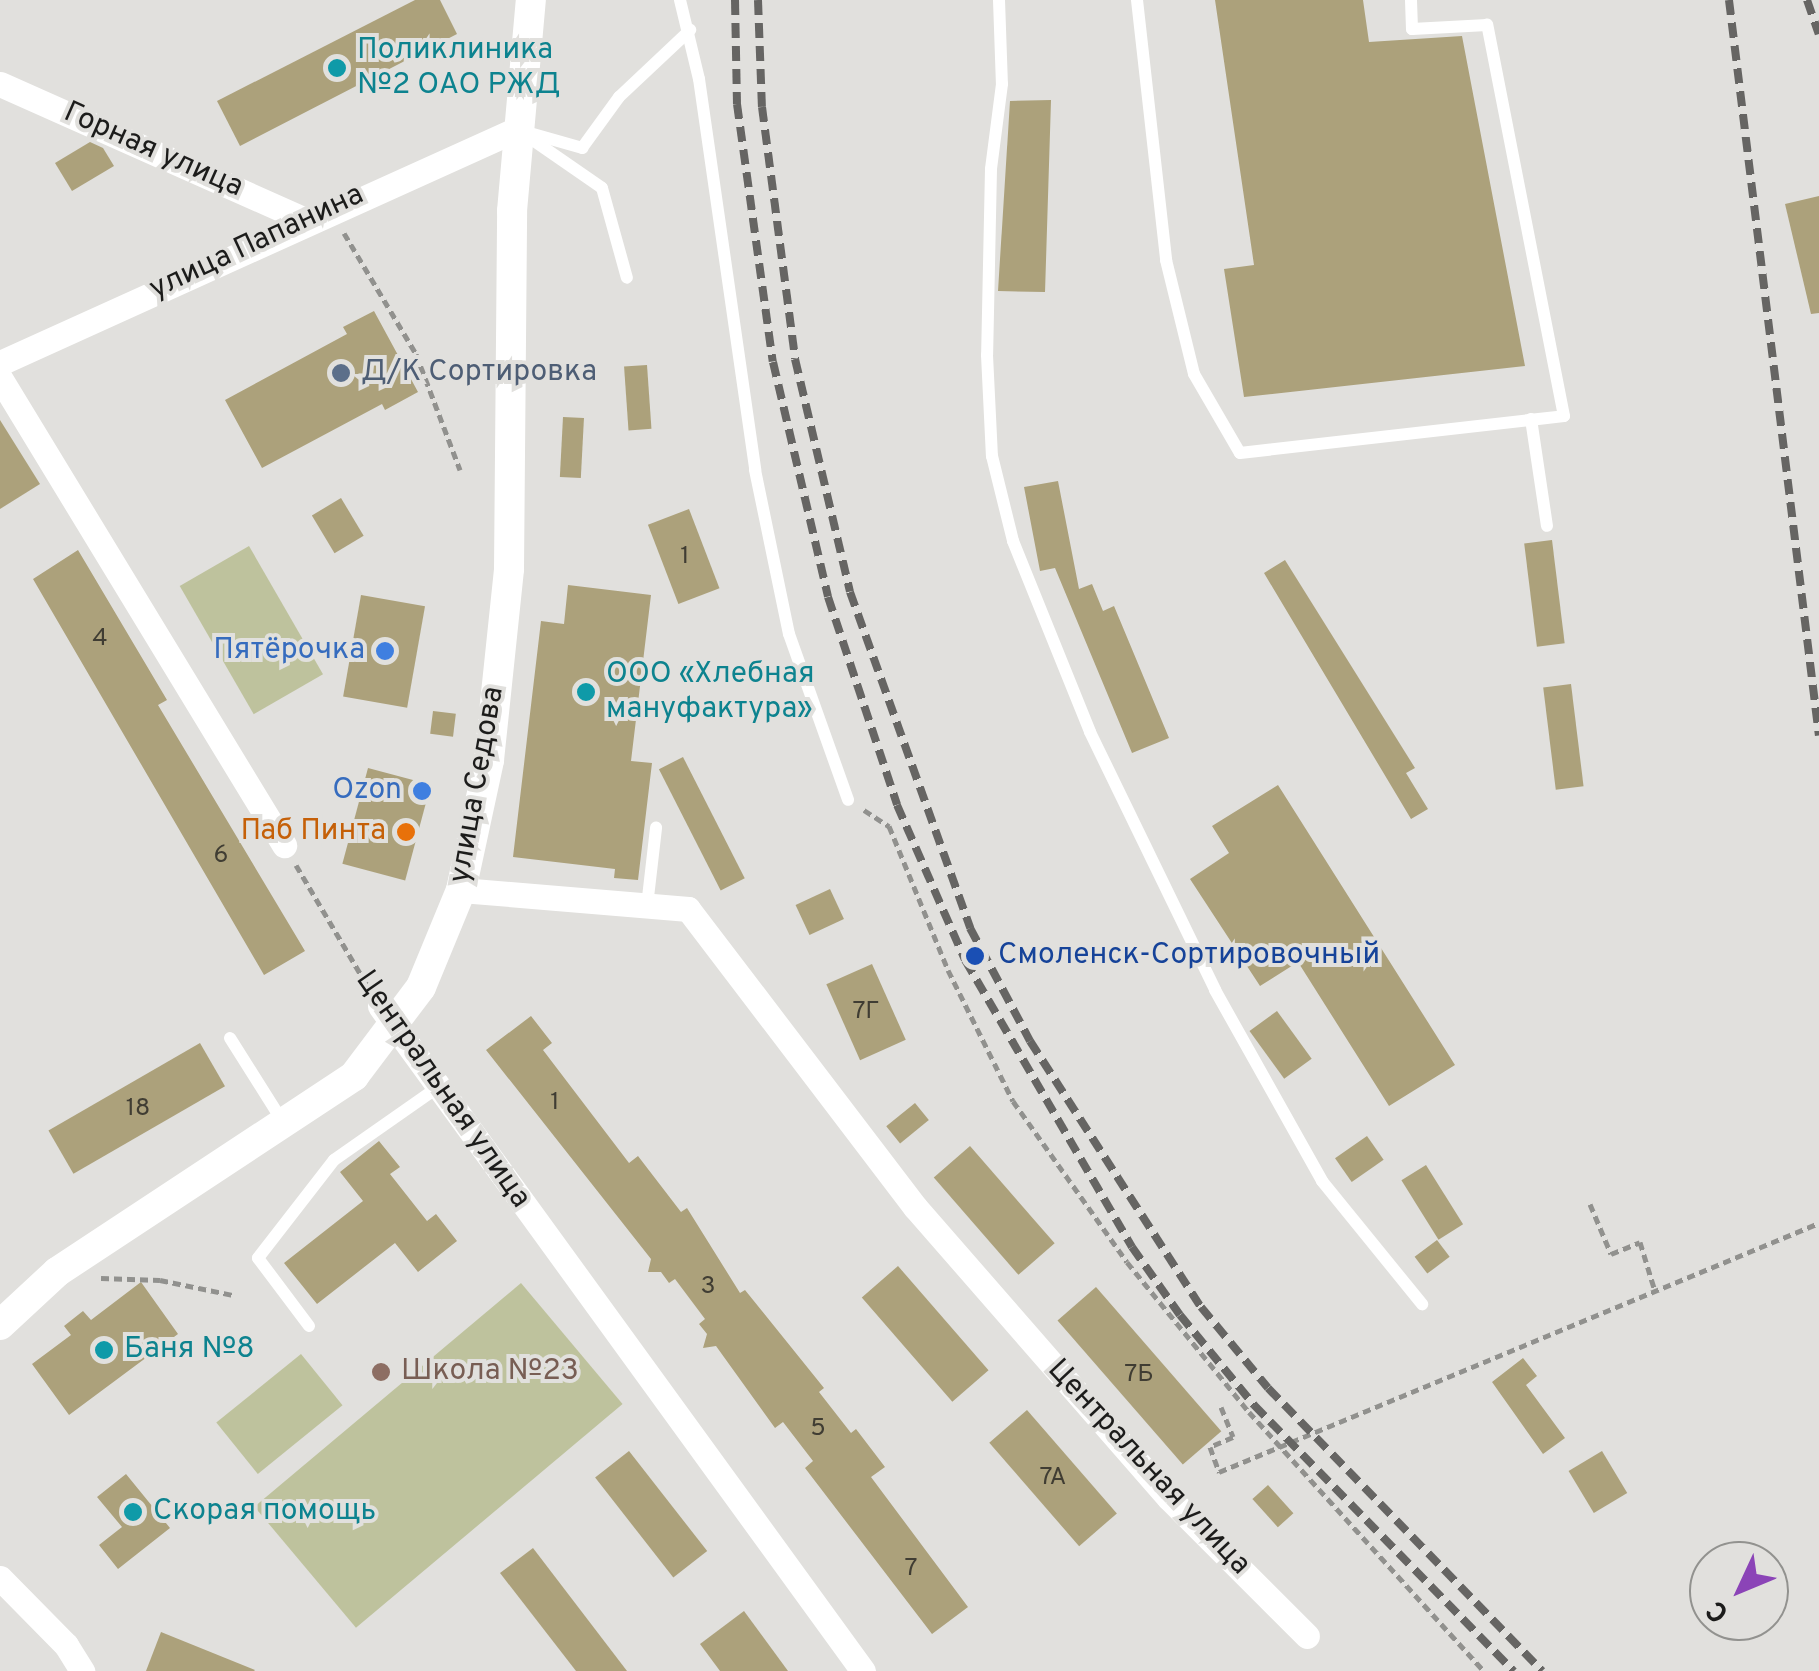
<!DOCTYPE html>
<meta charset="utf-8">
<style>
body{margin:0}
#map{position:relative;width:1819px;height:1671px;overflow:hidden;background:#e1e0dd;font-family:Overpass,sans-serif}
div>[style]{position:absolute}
.green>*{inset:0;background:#bec29d;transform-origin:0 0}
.building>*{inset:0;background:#aca17b;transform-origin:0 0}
.path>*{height:5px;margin-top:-2.5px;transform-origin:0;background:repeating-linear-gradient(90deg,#91918e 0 8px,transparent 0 13px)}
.service>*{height:12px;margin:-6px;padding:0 6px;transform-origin:6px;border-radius:6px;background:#fff}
.minor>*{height:25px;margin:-12.5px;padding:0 12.5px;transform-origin:12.5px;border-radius:12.5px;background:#fff}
.tertiary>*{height:30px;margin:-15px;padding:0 15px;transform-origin:15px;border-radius:15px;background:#fff}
.rail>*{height:8px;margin-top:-4px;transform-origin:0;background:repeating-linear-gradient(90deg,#666563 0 15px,transparent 0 23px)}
.dots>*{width:28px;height:28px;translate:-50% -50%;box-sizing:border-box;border:5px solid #e1e0dd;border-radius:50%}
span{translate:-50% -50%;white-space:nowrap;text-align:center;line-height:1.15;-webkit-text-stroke:8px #e1e0dd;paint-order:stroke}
.number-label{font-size:25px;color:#403d33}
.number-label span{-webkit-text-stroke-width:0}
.culture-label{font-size:30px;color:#0d838f}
.left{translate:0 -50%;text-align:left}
.street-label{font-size:30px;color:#1c1c1b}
.service-label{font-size:30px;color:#4e5e75}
.shop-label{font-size:30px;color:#366cbe}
.right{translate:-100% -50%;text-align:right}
.food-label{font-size:30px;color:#c56008}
.transit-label{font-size:30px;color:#164399}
.education-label{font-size:30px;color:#785e54}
.north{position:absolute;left:1689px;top:1541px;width:100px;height:100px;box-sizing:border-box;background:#e1e0dd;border:2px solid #92928f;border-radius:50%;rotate:226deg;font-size:28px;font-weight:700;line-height:40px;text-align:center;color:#1c1c1b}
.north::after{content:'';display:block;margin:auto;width:35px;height:45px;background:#8b44b7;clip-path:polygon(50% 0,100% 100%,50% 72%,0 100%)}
</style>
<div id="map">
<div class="green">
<i style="left:249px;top:546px;width:148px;height:80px;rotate:60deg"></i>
<i style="left:521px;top:1283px;width:158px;height:348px;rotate:50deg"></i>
<i style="left:301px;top:1354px;width:66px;height:109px;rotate:51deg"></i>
</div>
<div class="building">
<i style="clip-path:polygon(415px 0,440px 0,457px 34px,240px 146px,217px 101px)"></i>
<i style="clip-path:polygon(1215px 0,1363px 0,1369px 42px,1462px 36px,1525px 366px,1244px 397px,1224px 269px,1254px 265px)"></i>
<i style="clip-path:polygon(1051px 100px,1045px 292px,998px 291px,1010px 101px)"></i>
<i style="clip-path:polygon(90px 142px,103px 148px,114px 166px,72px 191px,55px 163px)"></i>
<i style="clip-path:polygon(1819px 196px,1819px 313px,1811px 314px,1785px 204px)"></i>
<i style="clip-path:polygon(374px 311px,418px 392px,385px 410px,382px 404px,262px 468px,225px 400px,347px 334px,343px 327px)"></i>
<i style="left:647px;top:365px;width:64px;height:23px;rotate:86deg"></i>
<i style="left:563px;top:417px;width:21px;height:60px;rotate:3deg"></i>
<i style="clip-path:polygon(0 420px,40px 484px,0 509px)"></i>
<i style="clip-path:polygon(1058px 481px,1079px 589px,1092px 584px,1103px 611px,1114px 606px,1169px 738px,1132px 753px,1055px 568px,1040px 571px,1024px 487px)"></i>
<i style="left:341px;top:498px;width:44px;height:34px;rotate:59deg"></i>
<i style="left:689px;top:509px;width:85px;height:44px;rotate:69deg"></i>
<i style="left:1552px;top:540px;width:104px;height:28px;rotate:83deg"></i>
<i style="clip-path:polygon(78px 550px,167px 700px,158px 705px,305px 951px,264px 975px,33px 579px)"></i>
<i style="clip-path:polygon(1285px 560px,1415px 768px,1406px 773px,1428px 809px,1411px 819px,1264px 573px)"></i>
<i style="clip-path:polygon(568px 585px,651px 595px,631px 761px,652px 763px,638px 880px,614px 878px,615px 869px,513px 857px,541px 621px,564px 624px)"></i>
<i style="left:361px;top:595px;width:65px;height:103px;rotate:10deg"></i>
<i style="left:1571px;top:684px;width:103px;height:28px;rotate:83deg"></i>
<i style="left:433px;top:711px;width:23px;height:23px;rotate:7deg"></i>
<i style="left:683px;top:757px;width:136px;height:27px;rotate:63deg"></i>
<i style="left:368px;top:768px;width:65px;height:99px;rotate:15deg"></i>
<i style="clip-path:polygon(1278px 785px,1455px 1065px,1389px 1106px,1298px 962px,1260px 986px,1190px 879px,1229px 853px,1212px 826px)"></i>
<i style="left:830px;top:889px;width:33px;height:38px;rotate:65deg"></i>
<i style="left:872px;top:964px;width:83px;height:50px;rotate:66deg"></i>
<i style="left:1277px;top:1011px;width:59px;height:34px;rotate:54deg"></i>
<i style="clip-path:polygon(531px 1016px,552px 1043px,543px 1050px,629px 1163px,638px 1156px,681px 1212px,687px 1208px,740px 1293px,745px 1290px,824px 1388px,819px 1392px,851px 1433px,856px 1429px,885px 1467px,871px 1477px,968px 1607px,932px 1634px,805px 1468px,813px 1461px,783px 1422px,775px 1428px,716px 1346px,703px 1348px,707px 1334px,699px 1324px,705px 1319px,675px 1279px,669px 1283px,661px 1272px,648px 1272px,651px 1259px,486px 1050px)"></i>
<i style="left:200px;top:1043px;width:50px;height:175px;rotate:60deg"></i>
<i style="left:915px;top:1103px;width:22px;height:37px;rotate:51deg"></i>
<i style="left:1367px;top:1136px;width:29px;height:39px;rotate:55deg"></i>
<i style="clip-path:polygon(379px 1141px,400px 1167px,390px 1174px,427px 1221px,436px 1214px,457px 1241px,418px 1272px,395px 1243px,317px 1304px,284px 1263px,363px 1201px,340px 1172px)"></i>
<i style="left:970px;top:1146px;width:129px;height:48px;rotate:49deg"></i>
<i style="left:1426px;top:1165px;width:70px;height:29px;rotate:58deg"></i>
<i style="left:1437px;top:1240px;width:21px;height:28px;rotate:53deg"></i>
<i style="left:898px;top:1266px;width:138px;height:48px;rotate:49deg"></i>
<i style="clip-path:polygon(141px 1282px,178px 1334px,69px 1415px,32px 1364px,71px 1335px,64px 1326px,83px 1311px,91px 1320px)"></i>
<i style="left:1096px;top:1287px;width:191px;height:51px;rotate:49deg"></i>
<i style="clip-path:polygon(1523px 1358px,1537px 1376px,1526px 1385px,1565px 1438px,1543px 1454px,1492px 1382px)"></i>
<i style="left:1027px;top:1410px;width:137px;height:50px;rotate:49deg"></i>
<i style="left:629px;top:1451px;width:127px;height:43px;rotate:52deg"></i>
<i style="left:1602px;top:1451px;width:49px;height:39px;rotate:59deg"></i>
<i style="clip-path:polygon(126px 1474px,170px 1528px,118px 1569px,99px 1545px,122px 1527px,97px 1497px)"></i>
<i style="left:1268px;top:1485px;width:38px;height:21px;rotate:48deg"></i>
<i style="clip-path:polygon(533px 1548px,627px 1671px,576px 1671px,500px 1573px)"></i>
<i style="clip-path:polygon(744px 1611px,788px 1671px,720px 1671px,700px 1644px)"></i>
<i style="clip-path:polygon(161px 1632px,255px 1670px,254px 1671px,146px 1671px)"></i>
</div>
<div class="path">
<i style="left:344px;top:233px;width:141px;rotate:59.2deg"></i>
<i style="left:416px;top:354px;width:124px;rotate:69.2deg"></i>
<i style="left:864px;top:810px;width:30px;rotate:33deg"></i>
<i style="left:889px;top:826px;width:156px;rotate:67.7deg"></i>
<i style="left:948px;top:970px;width:146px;rotate:63.6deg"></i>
<i style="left:1013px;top:1101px;width:197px;rotate:54.7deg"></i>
<i style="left:1127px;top:1262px;width:193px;rotate:50.9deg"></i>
<i style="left:1249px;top:1412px;width:350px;rotate:47.8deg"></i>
<i style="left:296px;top:865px;width:139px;rotate:59.4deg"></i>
<i style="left:1590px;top:1204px;width:54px;rotate:67.2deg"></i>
<i style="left:1611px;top:1254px;width:31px;rotate:-22deg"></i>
<i style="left:1640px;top:1242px;width:51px;rotate:73deg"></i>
<i style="left:101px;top:1278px;width:59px;rotate:1.9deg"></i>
<i style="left:160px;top:1280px;width:75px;rotate:11.6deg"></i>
<i style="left:1221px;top:1407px;width:32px;rotate:68deg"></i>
<i style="left:1233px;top:1437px;width:25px;rotate:157deg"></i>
<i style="left:1210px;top:1447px;width:27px;rotate:70deg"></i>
<i style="left:1219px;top:1472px;width:650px;rotate:-22.54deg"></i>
</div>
<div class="service">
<i style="left:680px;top:0;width:81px;rotate:76.5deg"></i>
<i style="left:699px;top:79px;width:395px;rotate:81.8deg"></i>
<i style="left:755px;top:470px;width:167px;rotate:78.3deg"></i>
<i style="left:789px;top:634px;width:176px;rotate:70.4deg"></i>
<i style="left:999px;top:0;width:84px;rotate:88deg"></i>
<i style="left:1002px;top:84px;width:86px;rotate:97.4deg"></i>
<i style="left:991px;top:169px;width:186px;rotate:91.2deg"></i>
<i style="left:987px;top:355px;width:101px;rotate:87.2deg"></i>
<i style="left:992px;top:456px;width:88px;rotate:76.1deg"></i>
<i style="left:1013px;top:541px;width:206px;rotate:68deg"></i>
<i style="left:1090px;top:732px;width:287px;rotate:64.1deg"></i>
<i style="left:1215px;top:990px;width:219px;rotate:60.7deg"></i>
<i style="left:1322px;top:1181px;width:159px;rotate:50.9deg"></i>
<i style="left:1137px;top:0;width:262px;rotate:83.6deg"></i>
<i style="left:1166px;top:260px;width:117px;rotate:76.2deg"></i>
<i style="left:1194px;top:374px;width:91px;rotate:59.8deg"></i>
<i style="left:1240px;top:453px;width:326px;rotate:-6.5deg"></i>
<i style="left:1564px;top:416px;width:399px;rotate:-101.1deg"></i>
<i style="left:1487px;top:25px;width:75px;rotate:176.9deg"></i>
<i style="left:1412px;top:29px;width:29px;rotate:-92deg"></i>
<i style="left:519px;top:130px;width:66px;rotate:15.9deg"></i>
<i style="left:582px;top:148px;width:63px;rotate:-54deg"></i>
<i style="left:619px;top:97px;width:98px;rotate:-43.3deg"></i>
<i style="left:527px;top:136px;width:91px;rotate:34.7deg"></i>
<i style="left:602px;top:188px;width:93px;rotate:74.5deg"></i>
<i style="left:1531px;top:419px;width:108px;rotate:81.5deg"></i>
<i style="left:647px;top:906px;width:79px;rotate:-83.4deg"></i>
<i style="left:230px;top:1038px;width:99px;rotate:57.8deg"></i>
<i style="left:309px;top:1326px;width:85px;rotate:-126.9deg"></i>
<i style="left:258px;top:1258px;width:124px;rotate:-52.2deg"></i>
<i style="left:334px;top:1160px;width:126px;rotate:-35deg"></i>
</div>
<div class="minor">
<i style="left:0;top:84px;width:334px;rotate:24deg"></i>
<i style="left:0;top:363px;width:567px;rotate:-24.35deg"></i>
<i style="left:0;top:378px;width:547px;rotate:58.69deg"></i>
<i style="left:461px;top:890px;width:228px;rotate:4.8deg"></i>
<i style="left:688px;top:909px;width:375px;rotate:52.7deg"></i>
<i style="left:915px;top:1207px;width:386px;rotate:48.9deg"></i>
<i style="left:1169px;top:1498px;width:195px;rotate:45deg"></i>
<i style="left:380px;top:1006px;width:822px;rotate:54.01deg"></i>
<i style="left:0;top:1578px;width:94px;rotate:45.4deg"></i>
<i style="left:66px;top:1645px;width:31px;rotate:58deg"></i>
</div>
<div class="tertiary">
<i style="left:0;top:1325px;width:78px;rotate:-42.9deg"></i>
<i style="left:57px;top:1272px;width:356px;rotate:-33.4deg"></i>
<i style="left:354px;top:1076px;width:111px;rotate:-53deg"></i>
<i style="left:421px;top:987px;width:105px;rotate:-67.6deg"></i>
<i style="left:461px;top:890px;width:133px;rotate:-77.8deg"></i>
<i style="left:489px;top:760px;width:192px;rotate:-84deg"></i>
<i style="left:509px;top:569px;width:358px;rotate:-89.5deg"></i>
<i style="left:512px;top:211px;width:212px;rotate:-84.9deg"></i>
</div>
<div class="rail">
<i style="left:735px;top:0;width:104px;rotate:88.9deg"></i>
<i style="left:737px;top:104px;width:260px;rotate:82.1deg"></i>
<i style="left:773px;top:362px;width:241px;rotate:76.8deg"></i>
<i style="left:828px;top:597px;width:219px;rotate:71.6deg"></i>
<i style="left:897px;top:805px;width:169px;rotate:66.3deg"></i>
<i style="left:965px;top:960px;width:332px;rotate:59.8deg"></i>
<i style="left:1132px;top:1247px;width:83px;rotate:54.8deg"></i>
<i style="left:1180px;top:1315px;width:117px;rotate:50.6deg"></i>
<i style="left:1254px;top:1405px;width:372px;rotate:45.7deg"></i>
<i style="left:758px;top:0;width:107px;rotate:87.9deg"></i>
<i style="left:762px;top:107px;width:254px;rotate:82.5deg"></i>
<i style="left:795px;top:359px;width:239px;rotate:76.7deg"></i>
<i style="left:850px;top:592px;width:357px;rotate:70.3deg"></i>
<i style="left:970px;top:928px;width:128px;rotate:62deg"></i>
<i style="left:1030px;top:1041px;width:316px;rotate:57.3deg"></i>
<i style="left:1201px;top:1307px;width:105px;rotate:50.4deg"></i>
<i style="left:1268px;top:1388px;width:394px;rotate:45.9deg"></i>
<i style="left:1729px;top:0;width:741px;rotate:83.03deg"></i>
<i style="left:1807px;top:0;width:36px;rotate:71deg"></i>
</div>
<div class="dots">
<i style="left:337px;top:68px;background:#0f9aa8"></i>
<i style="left:341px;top:373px;background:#5c6f8a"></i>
<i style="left:385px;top:651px;background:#3f7fe0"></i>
<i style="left:586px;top:692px;background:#0f9aa8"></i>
<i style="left:422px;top:791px;background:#3f7fe0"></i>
<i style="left:406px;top:832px;background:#e8710a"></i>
<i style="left:975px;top:956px;background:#1a4fb4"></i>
<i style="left:104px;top:1350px;background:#0f9aa8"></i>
<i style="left:381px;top:1372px;background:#8d6e63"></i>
<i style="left:133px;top:1512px;background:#0f9aa8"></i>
</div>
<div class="number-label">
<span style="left:685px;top:557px">1</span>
<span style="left:100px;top:639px">4</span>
<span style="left:221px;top:856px">6</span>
<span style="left:866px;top:1012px">7Г</span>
<span style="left:555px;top:1103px">1</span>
<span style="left:138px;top:1109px">18</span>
<span style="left:708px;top:1287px">3</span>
<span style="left:1139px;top:1375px">7Б</span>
<span style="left:818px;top:1429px">5</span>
<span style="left:1053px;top:1478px">7А</span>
<span style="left:911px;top:1569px">7</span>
</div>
<div class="culture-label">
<span class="left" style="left:357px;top:68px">Поликлиника<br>№2 ОАО РЖД</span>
<span class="left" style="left:606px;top:692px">ООО «Хлебная<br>мануфактура»</span>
<span class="left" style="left:124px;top:1350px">Баня №8</span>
<span class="left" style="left:153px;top:1512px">Скорая помощь</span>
</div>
<div class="street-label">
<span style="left:153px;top:151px;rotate:24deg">Горная улица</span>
<span style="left:257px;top:243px;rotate:-25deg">улица Папанина</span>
<span style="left:478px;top:785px;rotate:-80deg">улица Седова</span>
<span style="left:442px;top:1090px;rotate:55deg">Центральная улица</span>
<span style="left:1148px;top:1468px;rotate:47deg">Центральная улица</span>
</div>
<div class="service-label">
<span class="left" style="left:361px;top:373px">Д/К Сортировка</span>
</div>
<div class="shop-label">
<span class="right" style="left:365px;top:651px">Пятёрочка</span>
<span class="right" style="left:402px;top:791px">Ozon</span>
</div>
<div class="food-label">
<span class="right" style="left:386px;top:832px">Паб Пинта</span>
</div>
<div class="transit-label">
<span class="left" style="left:998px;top:956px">Смоленск-Сортировочный</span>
</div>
<div class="education-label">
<span class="left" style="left:401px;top:1372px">Школа №23</span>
</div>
<div class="north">С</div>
</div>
